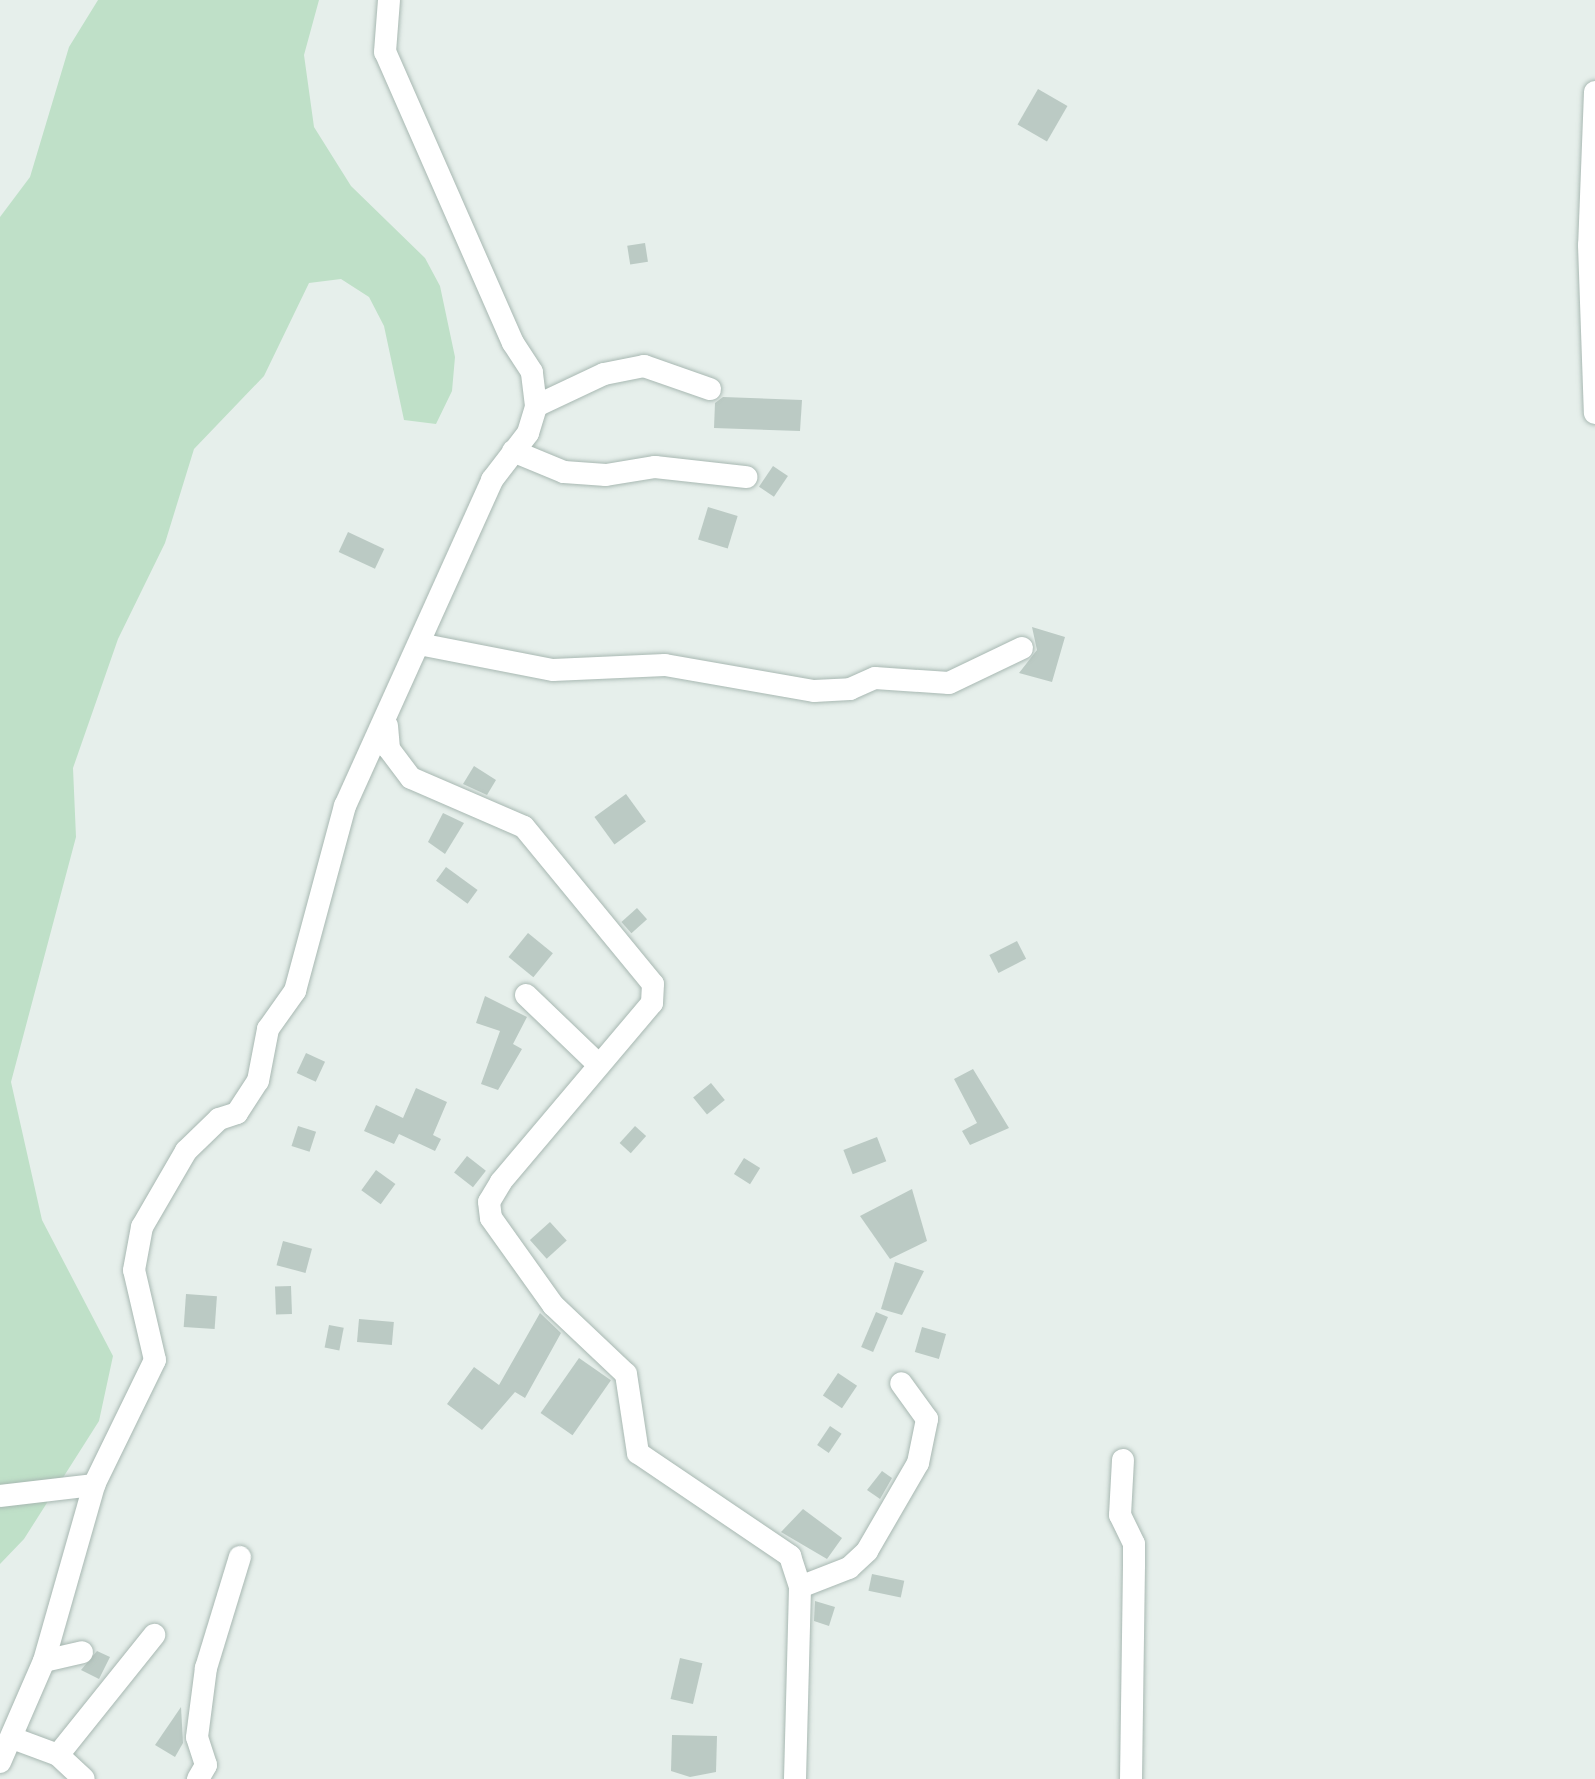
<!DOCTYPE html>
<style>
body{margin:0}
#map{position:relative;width:1595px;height:1779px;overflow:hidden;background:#e6efeb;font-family:Roboto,sans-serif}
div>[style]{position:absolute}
.green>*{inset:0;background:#bfe0c8}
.building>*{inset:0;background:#bbcac4;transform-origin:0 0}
.roads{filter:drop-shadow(0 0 2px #a8b8b2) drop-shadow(0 0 2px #a8b8b2)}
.minor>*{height:22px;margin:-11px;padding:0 11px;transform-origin:11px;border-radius:11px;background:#fff}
span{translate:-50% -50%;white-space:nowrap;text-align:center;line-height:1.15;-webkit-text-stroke:9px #f7fbf9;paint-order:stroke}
</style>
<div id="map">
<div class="green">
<i style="clip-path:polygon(98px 0,319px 0,304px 55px,314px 127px,351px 186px,425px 258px,440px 286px,455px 357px,452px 391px,436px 424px,404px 420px,384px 326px,369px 297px,341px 279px,309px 283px,264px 376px,194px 449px,165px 543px,118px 639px,73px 768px,76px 837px,11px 1082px,42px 1220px,113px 1356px,99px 1421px,24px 1539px,0 1564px,0 217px,30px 177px,69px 47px)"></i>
</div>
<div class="building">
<i style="left:1038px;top:89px;width:34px;height:41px;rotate:30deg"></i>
<i style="left:645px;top:243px;width:19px;height:18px;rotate:81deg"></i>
<i style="clip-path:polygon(723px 397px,802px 400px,800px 431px,714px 428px,715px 403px)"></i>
<i style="left:773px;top:466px;width:18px;height:25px;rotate:34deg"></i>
<i style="left:708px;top:507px;width:31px;height:34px;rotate:17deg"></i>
<i style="left:348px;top:532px;width:40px;height:22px;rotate:25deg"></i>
<i style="clip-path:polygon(1032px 627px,1065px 637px,1052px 682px,1019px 673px,1037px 650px)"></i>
<i style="clip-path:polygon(474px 766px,496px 780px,487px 795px,463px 784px)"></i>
<i style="left:626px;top:794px;width:34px;height:39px;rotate:54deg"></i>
<i style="clip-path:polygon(443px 813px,464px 823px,445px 854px,428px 842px)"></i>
<i style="left:446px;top:867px;width:39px;height:17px;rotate:36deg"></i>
<i style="left:637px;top:908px;width:15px;height:21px;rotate:48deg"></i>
<i style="left:528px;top:933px;width:32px;height:31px;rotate:39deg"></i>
<i style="left:1017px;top:941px;width:20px;height:31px;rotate:63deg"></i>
<i style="clip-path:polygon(485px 996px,527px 1017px,513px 1044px,522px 1049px,498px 1090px,481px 1084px,500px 1031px,476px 1023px)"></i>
<i style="left:306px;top:1053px;width:21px;height:22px;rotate:25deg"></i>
<i style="clip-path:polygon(973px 1069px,1009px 1128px,970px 1145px,962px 1131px,977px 1123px,954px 1079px)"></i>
<i style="left:711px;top:1083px;width:22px;height:23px;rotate:51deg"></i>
<i style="clip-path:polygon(416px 1088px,447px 1102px,433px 1135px,441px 1139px,435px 1151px,399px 1134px,394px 1144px,364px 1131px,376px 1105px,403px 1118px)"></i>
<i style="left:298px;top:1126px;width:19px;height:21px;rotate:18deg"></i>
<i style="left:635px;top:1126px;width:15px;height:23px;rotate:42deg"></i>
<i style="left:877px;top:1137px;width:26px;height:36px;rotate:69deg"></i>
<i style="left:467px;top:1156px;width:24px;height:21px;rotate:38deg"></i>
<i style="left:744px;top:1158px;width:19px;height:19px;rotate:32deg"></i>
<i style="left:376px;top:1170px;width:24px;height:25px;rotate:36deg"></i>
<i style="clip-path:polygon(912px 1189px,927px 1241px,890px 1259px,860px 1216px)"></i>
<i style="left:550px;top:1222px;width:25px;height:27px;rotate:48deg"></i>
<i style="left:283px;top:1241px;width:30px;height:25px;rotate:15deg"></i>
<i style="clip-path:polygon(895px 1262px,924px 1271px,902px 1315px,881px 1309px)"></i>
<i style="left:291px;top:1286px;width:28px;height:16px;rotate:88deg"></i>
<i style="left:186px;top:1294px;width:31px;height:33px;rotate:4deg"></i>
<i style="left:876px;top:1312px;width:13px;height:38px;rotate:23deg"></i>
<i style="clip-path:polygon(540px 1313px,561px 1333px,525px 1398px,515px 1392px,482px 1430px,447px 1404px,474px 1367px,499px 1385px)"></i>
<i style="left:359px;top:1319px;width:35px;height:23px;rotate:5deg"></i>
<i style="left:329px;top:1325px;width:15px;height:23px;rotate:11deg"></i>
<i style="left:922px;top:1327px;width:25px;height:26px;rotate:16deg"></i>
<i style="left:579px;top:1358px;width:39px;height:67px;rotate:35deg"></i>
<i style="left:838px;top:1373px;width:23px;height:27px;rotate:34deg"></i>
<i style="left:830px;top:1426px;width:14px;height:23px;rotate:34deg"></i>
<i style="clip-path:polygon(882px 1471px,892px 1478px,880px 1499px,867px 1490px)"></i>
<i style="clip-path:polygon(803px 1509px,842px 1538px,827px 1559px,781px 1532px)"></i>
<i style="left:872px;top:1574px;width:33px;height:17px;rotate:12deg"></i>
<i style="clip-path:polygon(815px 1601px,835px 1607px,829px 1626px,814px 1621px)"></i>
<i style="clip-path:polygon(97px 1651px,110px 1657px,99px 1679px,81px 1670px)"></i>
<i style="left:680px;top:1658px;width:23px;height:42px;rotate:13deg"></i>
<i style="clip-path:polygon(181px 1707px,183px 1743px,175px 1757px,155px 1745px)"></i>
<i style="clip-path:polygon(672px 1735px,717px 1736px,716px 1772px,690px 1777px,671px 1771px)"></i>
</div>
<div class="roads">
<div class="minor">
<i style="left:1595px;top:92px;width:153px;rotate:92.2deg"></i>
<i style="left:1589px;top:245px;width:168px;rotate:88deg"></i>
<i style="left:536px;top:406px;width:75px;rotate:-25.2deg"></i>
<i style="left:604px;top:374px;width:41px;rotate:-11.3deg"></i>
<i style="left:644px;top:366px;width:70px;rotate:19.2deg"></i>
<i style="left:513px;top:451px;width:55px;rotate:22.4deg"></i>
<i style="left:564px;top:472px;width:42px;rotate:4.1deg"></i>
<i style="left:606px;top:475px;width:50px;rotate:-9.3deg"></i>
<i style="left:655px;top:467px;width:92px;rotate:6.3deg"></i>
<i style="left:419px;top:644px;width:136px;rotate:11deg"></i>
<i style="left:553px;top:670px;width:112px;rotate:-2.6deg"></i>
<i style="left:665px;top:665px;width:151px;rotate:9.9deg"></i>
<i style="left:814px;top:691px;width:36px;rotate:-3deg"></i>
<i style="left:850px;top:689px;width:27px;rotate:-24deg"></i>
<i style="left:875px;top:678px;width:74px;rotate:3.9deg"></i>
<i style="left:949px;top:683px;width:81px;rotate:-25.6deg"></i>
<i style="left:387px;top:726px;width:23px;rotate:85deg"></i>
<i style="left:389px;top:749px;width:36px;rotate:53deg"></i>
<i style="left:411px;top:778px;width:123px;rotate:23.4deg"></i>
<i style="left:524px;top:827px;width:203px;rotate:50.6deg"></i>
<i style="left:653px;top:984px;width:19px;rotate:93deg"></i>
<i style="left:652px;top:1003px;width:234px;rotate:130.2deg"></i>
<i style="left:501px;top:1182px;width:23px;rotate:121deg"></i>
<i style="left:489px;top:1202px;width:16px;rotate:83deg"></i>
<i style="left:491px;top:1218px;width:107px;rotate:54.5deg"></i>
<i style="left:553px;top:1305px;width:100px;rotate:43.4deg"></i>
<i style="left:626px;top:1374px;width:80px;rotate:81.4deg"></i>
<i style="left:638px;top:1453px;width:184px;rotate:34.1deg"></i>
<i style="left:790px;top:1556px;width:33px;rotate:72deg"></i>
<i style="left:526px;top:995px;width:100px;rotate:43.8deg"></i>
<i style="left:1123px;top:1460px;width:55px;rotate:93.1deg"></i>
<i style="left:1120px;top:1515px;width:32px;rotate:64deg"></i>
<i style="left:1134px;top:1544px;width:21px;rotate:90deg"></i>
<i style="left:1134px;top:1565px;width:214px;rotate:90.8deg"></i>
<i style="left:0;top:1496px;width:95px;rotate:-6.7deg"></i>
<i style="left:44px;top:1661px;width:39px;rotate:-13deg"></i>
<i style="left:15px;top:1739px;width:46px;rotate:20.4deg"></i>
<i style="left:58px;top:1755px;width:35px;rotate:43deg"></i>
<i style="left:58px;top:1755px;width:154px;rotate:-51.3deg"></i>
<i style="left:0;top:1762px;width:110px;rotate:-66.5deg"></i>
<i style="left:44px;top:1661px;width:183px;rotate:-74.1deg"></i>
<i style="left:94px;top:1485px;width:139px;rotate:-64deg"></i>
<i style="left:155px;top:1360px;width:92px;rotate:-103.1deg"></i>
<i style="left:134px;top:1270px;width:44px;rotate:-79.5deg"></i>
<i style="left:142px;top:1227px;width:88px;rotate:-59.9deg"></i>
<i style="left:186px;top:1151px;width:46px;rotate:-44.1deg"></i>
<i style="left:219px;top:1119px;width:19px;rotate:-18deg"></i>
<i style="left:237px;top:1113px;width:38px;rotate:-57deg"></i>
<i style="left:258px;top:1081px;width:53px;rotate:-79.1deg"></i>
<i style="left:268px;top:1029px;width:47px;rotate:-54.6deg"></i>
<i style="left:295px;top:991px;width:192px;rotate:-74.9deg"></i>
<i style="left:345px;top:806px;width:358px;rotate:-65.7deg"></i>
<i style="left:492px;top:480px;width:59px;rotate:-52.5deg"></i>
<i style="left:528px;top:433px;width:28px;rotate:-73deg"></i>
<i style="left:536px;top:406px;width:34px;rotate:-97deg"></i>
<i style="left:532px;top:372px;width:35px;rotate:-123deg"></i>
<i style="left:513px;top:343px;width:318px;rotate:-113.7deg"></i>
<i style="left:385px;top:52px;width:52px;rotate:-85.6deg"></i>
<i style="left:198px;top:1779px;width:16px;rotate:-60deg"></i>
<i style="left:206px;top:1765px;width:29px;rotate:-108deg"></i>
<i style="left:197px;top:1737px;width:70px;rotate:-82.6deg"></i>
<i style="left:206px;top:1668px;width:116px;rotate:-73deg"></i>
<i style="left:795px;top:1779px;width:192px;rotate:-88.5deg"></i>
<i style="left:800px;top:1587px;width:53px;rotate:-21.2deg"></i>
<i style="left:849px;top:1568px;width:25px;rotate:-43deg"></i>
<i style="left:867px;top:1551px;width:102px;rotate:-59.9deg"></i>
<i style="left:918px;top:1463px;width:45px;rotate:-78.4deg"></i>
<i style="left:927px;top:1419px;width:44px;rotate:-125.8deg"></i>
</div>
</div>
</div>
